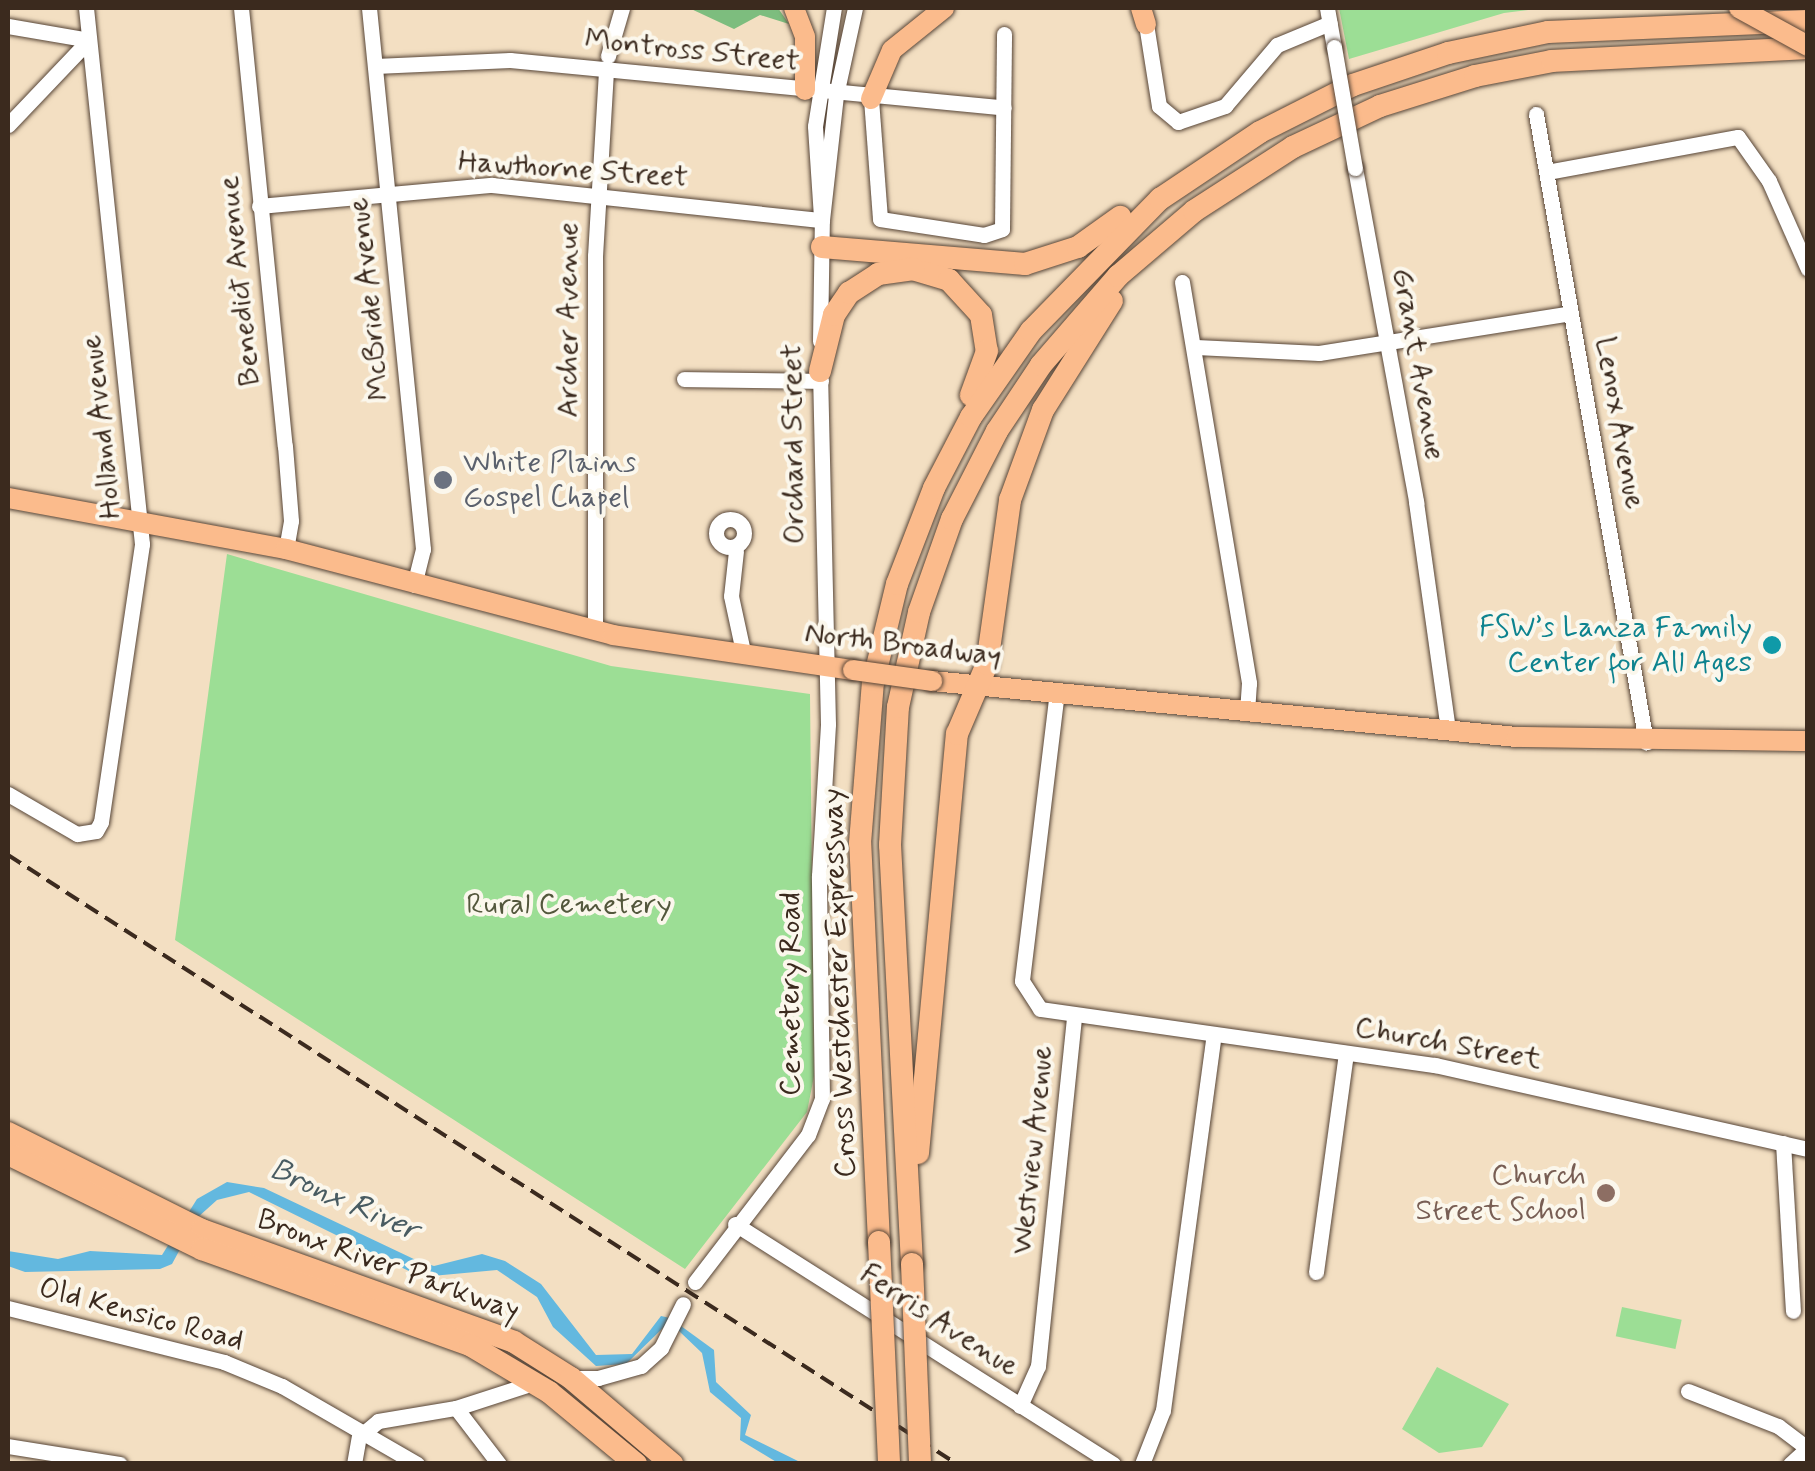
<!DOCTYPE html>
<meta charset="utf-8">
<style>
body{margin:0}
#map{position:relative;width:1815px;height:1471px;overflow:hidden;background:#f3dfc2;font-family:Mynerve,sans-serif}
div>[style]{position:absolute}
.green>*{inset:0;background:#9cde95;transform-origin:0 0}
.forest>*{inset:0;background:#7dbd7e}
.water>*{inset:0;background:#63b8df}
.roads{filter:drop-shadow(0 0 2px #574537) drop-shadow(0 0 2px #574537)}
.minor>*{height:15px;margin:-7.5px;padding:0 7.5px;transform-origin:7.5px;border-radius:7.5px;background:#fff}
.minor>.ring{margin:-7.5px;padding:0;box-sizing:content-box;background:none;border:15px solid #fff;border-radius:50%}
.major>*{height:20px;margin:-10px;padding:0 10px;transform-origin:10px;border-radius:10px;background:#fbbb8c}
.highway>*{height:22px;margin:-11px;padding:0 11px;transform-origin:11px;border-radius:11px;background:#fbbb8c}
.rail>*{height:4px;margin-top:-2px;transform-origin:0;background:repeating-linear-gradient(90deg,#3b2a1e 0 15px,transparent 0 23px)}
.bridges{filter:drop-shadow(0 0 2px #574537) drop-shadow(0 0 2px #574537)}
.minor-bridge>*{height:15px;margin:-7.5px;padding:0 7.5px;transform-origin:7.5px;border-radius:7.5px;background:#fff}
.major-bridge>*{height:20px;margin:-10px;padding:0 10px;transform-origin:10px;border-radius:10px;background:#fbbb8c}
.highway-bridge>*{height:22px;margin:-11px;padding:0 11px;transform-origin:11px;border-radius:11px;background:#fbbb8c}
.dots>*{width:28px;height:28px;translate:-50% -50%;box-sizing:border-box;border:5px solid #fbf7ec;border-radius:50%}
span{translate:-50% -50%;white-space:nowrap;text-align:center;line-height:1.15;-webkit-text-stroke:8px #fbf7ec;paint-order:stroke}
.street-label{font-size:30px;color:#3b2a1e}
.worship-label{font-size:30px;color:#5b616d}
.left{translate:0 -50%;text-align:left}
.culture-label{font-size:30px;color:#0d838f}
.right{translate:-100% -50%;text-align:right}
.park-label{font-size:30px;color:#53573c}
.education-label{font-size:30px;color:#785e54}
.water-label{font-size:32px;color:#495c62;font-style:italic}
.frame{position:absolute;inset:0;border:10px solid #3b2a1e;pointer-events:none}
</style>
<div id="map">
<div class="green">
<i style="clip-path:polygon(1339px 8px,1545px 8px,1504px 13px,1349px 59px)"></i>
<i style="clip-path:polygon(227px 554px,611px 666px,810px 694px,814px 1076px,807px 1112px,685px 1269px,175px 940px)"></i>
<i style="left:1622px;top:1307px;width:61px;height:30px;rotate:12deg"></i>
<i style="clip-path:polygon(1437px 1367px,1509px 1404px,1482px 1447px,1439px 1453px,1402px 1429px)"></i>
</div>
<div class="forest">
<i style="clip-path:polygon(689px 8px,778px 8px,789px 24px,760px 15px,734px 29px)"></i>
</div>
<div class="water">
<i style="clip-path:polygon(227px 1182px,264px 1188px,418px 1261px,434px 1266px,482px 1254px,505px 1261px,541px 1284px,596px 1355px,632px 1354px,661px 1316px,670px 1318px,714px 1350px,716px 1382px,751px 1415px,745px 1435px,802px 1463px,778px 1463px,740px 1440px,741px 1418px,710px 1392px,702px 1353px,679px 1331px,664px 1327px,626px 1364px,596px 1366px,553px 1327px,537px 1297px,497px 1270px,421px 1277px,249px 1192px,217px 1200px,197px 1218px,172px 1264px,160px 1269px,25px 1272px,8px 1266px,8px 1251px,58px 1259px,90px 1251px,162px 1255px,197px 1199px)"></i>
</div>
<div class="roads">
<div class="minor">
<i style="left:241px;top:8px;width:440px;rotate:84.3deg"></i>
<i style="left:285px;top:446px;width:75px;rotate:85.4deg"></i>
<i style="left:291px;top:521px;width:28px;rotate:100deg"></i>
<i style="left:369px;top:8px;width:544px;rotate:84.3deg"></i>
<i style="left:423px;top:549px;width:37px;rotate:104deg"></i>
<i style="left:1327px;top:8px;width:40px;rotate:80deg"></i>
<i style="left:1146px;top:24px;width:83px;rotate:81deg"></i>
<i style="left:1159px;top:106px;width:25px;rotate:40deg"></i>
<i style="left:1178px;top:122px;width:50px;rotate:-18.8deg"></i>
<i style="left:1225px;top:106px;width:80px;rotate:-49.6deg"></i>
<i style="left:1277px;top:45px;width:57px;rotate:-22.5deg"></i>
<i style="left:8px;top:26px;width:82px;rotate:9.8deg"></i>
<i style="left:608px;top:56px;width:50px;rotate:-73.7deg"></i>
<i style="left:375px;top:66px;width:135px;rotate:-2.5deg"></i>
<i style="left:510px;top:60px;width:496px;rotate:5.5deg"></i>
<i style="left:871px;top:99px;width:120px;rotate:85.7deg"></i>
<i style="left:880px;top:219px;width:105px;rotate:8.7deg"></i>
<i style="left:984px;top:235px;width:19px;rotate:-18deg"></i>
<i style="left:1002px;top:229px;width:195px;rotate:-89.4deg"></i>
<i style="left:1536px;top:114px;width:638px;rotate:80.06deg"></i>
<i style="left:8px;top:125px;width:117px;rotate:-46.4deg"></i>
<i style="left:1355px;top:168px;width:340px;rotate:79.6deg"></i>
<i style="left:1416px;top:502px;width:230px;rotate:82deg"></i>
<i style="left:1547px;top:172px;width:194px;rotate:-10.4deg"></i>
<i style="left:1738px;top:137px;width:54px;rotate:54.8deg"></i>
<i style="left:1769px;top:181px;width:96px;rotate:66.1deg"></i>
<i style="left:259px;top:206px;width:234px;rotate:-5.2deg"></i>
<i style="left:492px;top:185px;width:332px;rotate:6.1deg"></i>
<i style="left:821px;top:217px;width:91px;rotate:-93.8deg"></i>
<i style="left:815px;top:126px;width:120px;rotate:-80.9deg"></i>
<i style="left:1182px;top:282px;width:407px;rotate:80.5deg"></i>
<i style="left:1249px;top:683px;width:27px;rotate:94deg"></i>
<i style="left:820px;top:341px;width:121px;rotate:-89.1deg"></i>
<i style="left:822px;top:220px;width:126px;rotate:-83.6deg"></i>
<i style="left:836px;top:95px;width:89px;rotate:-77.7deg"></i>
<i style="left:1196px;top:347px;width:123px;rotate:2.8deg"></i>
<i style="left:1319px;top:353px;width:255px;rotate:-9deg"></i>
<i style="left:684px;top:379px;width:137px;rotate:0.8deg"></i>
<i class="ring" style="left:716px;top:519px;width:13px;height:13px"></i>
<i style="left:736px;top:551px;width:45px;rotate:96.3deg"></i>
<i style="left:731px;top:596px;width:61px;rotate:77.8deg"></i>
<i style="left:595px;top:631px;width:375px;rotate:-90deg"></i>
<i style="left:595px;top:256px;width:187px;rotate:-86.6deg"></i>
<i style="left:1057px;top:691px;width:292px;rotate:96.9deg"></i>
<i style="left:1022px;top:981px;width:33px;rotate:57deg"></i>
<i style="left:1040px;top:1009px;width:399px;rotate:8.1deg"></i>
<i style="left:1435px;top:1065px;width:382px;rotate:12.7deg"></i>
<i style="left:8px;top:794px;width:80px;rotate:30.1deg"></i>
<i style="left:77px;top:834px;width:19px;rotate:-9deg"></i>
<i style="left:96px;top:831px;width:10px;rotate:-61deg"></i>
<i style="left:101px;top:822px;width:281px;rotate:-81.6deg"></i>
<i style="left:142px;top:544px;width:539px;rotate:-95.96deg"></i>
<i style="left:1783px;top:1143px;width:168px;rotate:86.6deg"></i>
<i style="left:735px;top:1224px;width:448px;rotate:32.4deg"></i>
<i style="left:1316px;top:1272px;width:221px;rotate:-82.2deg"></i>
<i style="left:695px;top:1282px;width:185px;rotate:-52.5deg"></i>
<i style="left:808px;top:1135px;width:39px;rotate:-69deg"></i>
<i style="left:822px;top:1099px;width:223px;rotate:-90.8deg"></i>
<i style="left:819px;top:876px;width:152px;rotate:-86.6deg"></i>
<i style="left:828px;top:724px;width:360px;rotate:-91.3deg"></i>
<i style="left:8px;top:1308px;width:223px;rotate:14deg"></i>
<i style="left:224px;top:1362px;width:63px;rotate:22.5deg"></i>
<i style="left:282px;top:1386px;width:156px;rotate:30deg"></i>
<i style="left:568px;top:1378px;width:30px"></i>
<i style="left:598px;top:1378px;width:45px;rotate:-15.6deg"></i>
<i style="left:641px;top:1366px;width:27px;rotate:-42deg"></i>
<i style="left:661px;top:1348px;width:49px;rotate:-63.4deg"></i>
<i style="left:1688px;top:1391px;width:97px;rotate:21.3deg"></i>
<i style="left:1778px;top:1426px;width:36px;rotate:37deg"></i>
<i style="left:1020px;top:1406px;width:44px;rotate:-65.8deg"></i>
<i style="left:1038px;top:1366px;width:351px;rotate:-84.1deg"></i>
<i style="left:456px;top:1408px;width:71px;rotate:52.5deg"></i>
<i style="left:8px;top:1446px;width:113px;rotate:9.1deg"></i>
<i style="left:354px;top:1464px;width:27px;rotate:-80deg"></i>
<i style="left:359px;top:1437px;width:25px;rotate:-40deg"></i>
<i style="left:378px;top:1421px;width:79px;rotate:-9.5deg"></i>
<i style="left:456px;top:1408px;width:84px;rotate:-18deg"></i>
<i style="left:1142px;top:1464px;width:58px;rotate:-68.7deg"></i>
<i style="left:1163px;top:1410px;width:378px;rotate:-82.3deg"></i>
<i style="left:1790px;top:1464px;width:24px;rotate:-42deg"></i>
</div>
<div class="major">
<i style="left:794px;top:8px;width:31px;rotate:69deg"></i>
<i style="left:805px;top:37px;width:53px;rotate:90deg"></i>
<i style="left:1141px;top:8px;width:17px;rotate:73deg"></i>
<i style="left:871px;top:99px;width:53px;rotate:-66.8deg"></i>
<i style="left:892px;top:50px;width:67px;rotate:-38.9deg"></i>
<i style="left:8px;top:498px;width:283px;rotate:10.4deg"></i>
<i style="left:286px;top:549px;width:338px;rotate:14.7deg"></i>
<i style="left:613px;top:635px;width:243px;rotate:8.3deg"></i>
<i style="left:932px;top:681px;width:588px;rotate:5.47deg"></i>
<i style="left:1517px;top:737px;width:291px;rotate:0.8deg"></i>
</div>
<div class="highway">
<i style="left:822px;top:247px;width:204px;rotate:4.8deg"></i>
<i style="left:1025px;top:264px;width:56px;rotate:-17.8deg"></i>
<i style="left:1078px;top:247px;width:52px;rotate:-35.5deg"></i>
<i style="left:909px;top:268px;width:42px;rotate:16.7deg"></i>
<i style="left:949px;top:280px;width:47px;rotate:47.6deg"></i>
<i style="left:981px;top:315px;width:36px;rotate:81deg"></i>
<i style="left:987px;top:351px;width:47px;rotate:110deg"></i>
<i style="left:820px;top:371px;width:58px;rotate:-76deg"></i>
<i style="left:834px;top:315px;width:27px;rotate:-56deg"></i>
<i style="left:849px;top:293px;width:35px;rotate:-33deg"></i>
<i style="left:878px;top:274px;width:36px;rotate:-8deg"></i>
<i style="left:8px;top:1133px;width:217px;rotate:26.6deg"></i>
<i style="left:202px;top:1230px;width:331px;rotate:19.7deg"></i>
<i style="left:514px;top:1342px;width:67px;rotate:32.3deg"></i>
<i style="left:571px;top:1378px;width:133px;rotate:40.4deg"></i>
<i style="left:918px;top:1153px;width:421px;rotate:-84.7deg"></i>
<i style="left:957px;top:734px;width:76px;rotate:-66.8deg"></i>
<i style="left:987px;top:664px;width:166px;rotate:-82deg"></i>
<i style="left:1010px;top:500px;width:96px;rotate:-69.9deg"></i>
<i style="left:1043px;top:410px;width:129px;rotate:-57.7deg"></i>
<i style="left:8px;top:1154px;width:216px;rotate:26.1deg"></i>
<i style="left:202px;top:1249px;width:285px;rotate:19.7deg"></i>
<i style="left:470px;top:1345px;width:92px;rotate:30.7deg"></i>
<i style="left:549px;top:1392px;width:113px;rotate:39.6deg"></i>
<i style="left:879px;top:1242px;width:399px;rotate:-92.7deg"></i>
<i style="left:860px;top:843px;width:161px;rotate:-85.4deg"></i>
<i style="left:873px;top:683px;width:102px;rotate:-76.4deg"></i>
<i style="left:897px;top:584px;width:103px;rotate:-68.9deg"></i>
<i style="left:934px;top:488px;width:80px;rotate:-62.5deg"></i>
<i style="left:971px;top:417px;width:105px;rotate:-55.1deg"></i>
<i style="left:1031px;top:331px;width:185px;rotate:-45.7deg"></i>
<i style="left:1160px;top:199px;width:120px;rotate:-33.8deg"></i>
<i style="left:1260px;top:132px;width:104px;rotate:-26.8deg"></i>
<i style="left:1353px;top:85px;width:100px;rotate:-18.6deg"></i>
<i style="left:1448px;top:53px;width:102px;rotate:-11.9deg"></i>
<i style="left:1548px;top:32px;width:260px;rotate:-2.4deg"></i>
<i style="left:912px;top:1264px;width:420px;rotate:-93deg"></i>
<i style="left:890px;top:845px;width:138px;rotate:-86.7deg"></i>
<i style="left:898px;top:707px;width:97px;rotate:-77.5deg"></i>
<i style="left:919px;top:612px;width:99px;rotate:-70.5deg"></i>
<i style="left:952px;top:519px;width:99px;rotate:-62.9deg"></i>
<i style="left:997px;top:431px;width:79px;rotate:-56.3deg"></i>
<i style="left:1041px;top:365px;width:118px;rotate:-49.1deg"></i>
<i style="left:1118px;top:276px;width:100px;rotate:-40.5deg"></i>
<i style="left:1194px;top:211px;width:118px;rotate:-32.9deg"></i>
<i style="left:1293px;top:147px;width:96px;rotate:-25.2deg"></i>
<i style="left:1380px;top:106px;width:100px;rotate:-17.5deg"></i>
<i style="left:1475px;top:76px;width:78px;rotate:-11deg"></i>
<i style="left:1552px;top:61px;width:256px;rotate:-2.9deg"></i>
</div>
</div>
<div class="rail">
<i style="left:8px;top:855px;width:1128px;rotate:32.69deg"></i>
</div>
<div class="bridges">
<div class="minor-bridge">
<i style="left:1334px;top:47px;width:123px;rotate:80.2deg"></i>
</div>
<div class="major-bridge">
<i style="left:1739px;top:8px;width:79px;rotate:28.8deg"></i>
<i style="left:853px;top:670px;width:80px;rotate:7.9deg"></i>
</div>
<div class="highway-bridge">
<i style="left:879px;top:1242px;width:222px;rotate:87.4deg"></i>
<i style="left:912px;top:1264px;width:200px;rotate:87.7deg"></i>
</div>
</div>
<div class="dots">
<i style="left:443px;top:480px;background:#6b7280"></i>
<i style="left:1772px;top:645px;background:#0f9aa8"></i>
<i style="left:1606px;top:1193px;background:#8d6e63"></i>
</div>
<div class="street-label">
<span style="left:692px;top:51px;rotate:6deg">Montross Street</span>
<span style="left:573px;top:170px;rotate:4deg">Hawthorne Street</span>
<span style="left:240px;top:281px;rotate:-96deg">Benedict Avenue</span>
<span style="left:370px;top:299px;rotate:-96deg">McBride Avenue</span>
<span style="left:569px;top:320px;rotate:-90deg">Archer Avenue</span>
<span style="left:1418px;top:364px;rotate:80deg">Grant Avenue</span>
<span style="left:1619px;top:423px;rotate:80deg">Lenox Avenue</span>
<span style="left:102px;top:427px;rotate:-96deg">Holland Avenue</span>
<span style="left:794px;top:444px;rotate:-91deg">Orchard Street</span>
<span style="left:903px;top:645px;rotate:7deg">North Broadway</span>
<span style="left:840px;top:983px;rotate:-92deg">Cross Westchester Expressway</span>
<span style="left:791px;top:994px;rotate:-90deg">Cemetery Road</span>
<span style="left:1448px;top:1044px;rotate:10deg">Church Street</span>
<span style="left:1033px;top:1150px;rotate:-84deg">Westview Avenue</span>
<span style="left:388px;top:1266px;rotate:20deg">Bronx River Parkway</span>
<span style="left:141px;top:1315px;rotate:15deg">Old Kensico Road</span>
<span style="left:939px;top:1321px;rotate:33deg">Ferris Avenue</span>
</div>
<div class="worship-label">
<span class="left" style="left:463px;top:480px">White Plains<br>Gospel Chapel</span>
</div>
<div class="culture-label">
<span class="right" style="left:1752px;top:645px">FSW’s Lanza Family<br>Center for All Ages</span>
</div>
<div class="park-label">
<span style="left:569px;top:905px">Rural Cemetery</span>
</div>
<div class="education-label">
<span class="right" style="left:1586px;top:1193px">Church<br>Street School</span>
</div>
<div class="water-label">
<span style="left:344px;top:1200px;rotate:24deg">Bronx River</span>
</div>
<div class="frame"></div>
</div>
